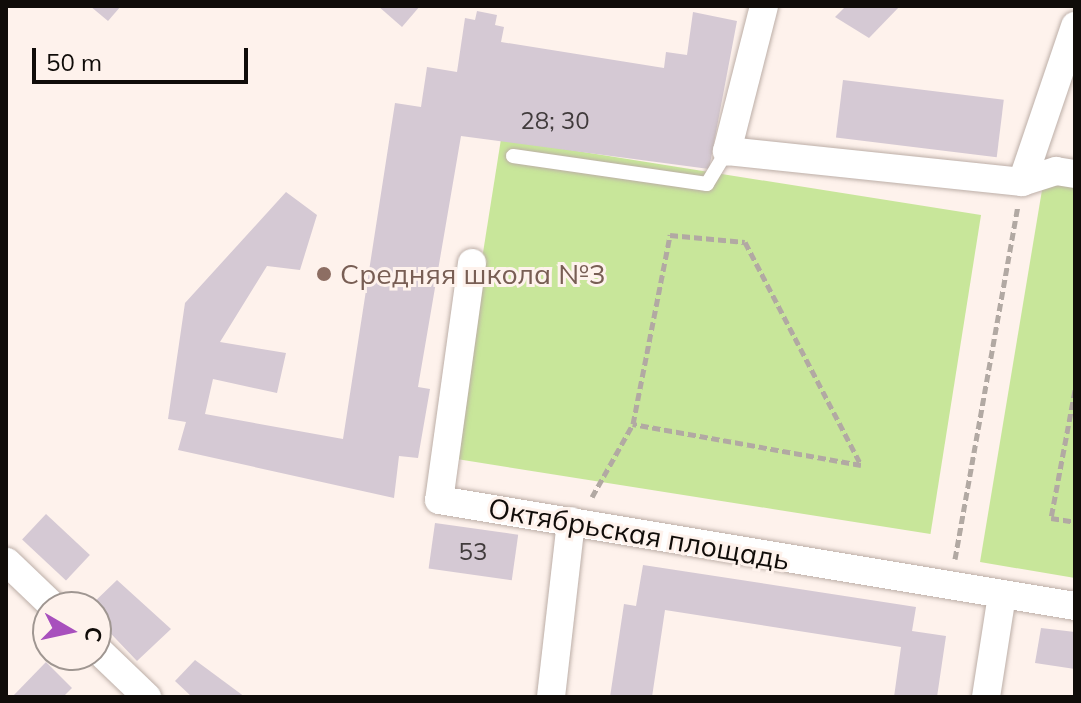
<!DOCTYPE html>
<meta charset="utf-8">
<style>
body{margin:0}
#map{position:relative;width:1081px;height:703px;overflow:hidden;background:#fef2ec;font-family:Mulish,sans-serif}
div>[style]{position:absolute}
.green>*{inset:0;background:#c8e69a;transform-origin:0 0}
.building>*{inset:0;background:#d5c9d4;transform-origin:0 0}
.path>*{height:5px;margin-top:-2.5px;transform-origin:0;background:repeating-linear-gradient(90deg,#b2a9a3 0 8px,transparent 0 12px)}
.roads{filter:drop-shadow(0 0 2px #bcaea7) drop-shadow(0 0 2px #bcaea7)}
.lane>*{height:14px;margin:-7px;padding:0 7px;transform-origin:7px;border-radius:7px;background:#fff}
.street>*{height:28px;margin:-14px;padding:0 14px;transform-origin:14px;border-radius:14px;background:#fff}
.dots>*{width:22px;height:22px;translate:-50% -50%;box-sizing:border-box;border:4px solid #fef2ec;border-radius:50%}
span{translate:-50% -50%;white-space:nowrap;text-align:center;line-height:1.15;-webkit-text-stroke:6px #fef2ec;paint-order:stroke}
.number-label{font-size:24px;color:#413b3c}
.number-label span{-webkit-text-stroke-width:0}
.education-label{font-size:28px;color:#785e54}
.left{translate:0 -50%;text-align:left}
.street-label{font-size:28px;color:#100c09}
.frame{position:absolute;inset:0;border:8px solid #100c09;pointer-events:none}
.north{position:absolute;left:32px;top:591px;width:80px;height:80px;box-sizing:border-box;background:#fef2ec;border:2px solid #9f9691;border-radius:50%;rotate:99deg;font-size:22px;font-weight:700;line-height:32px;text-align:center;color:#100c09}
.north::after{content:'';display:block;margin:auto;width:28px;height:36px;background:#a850bd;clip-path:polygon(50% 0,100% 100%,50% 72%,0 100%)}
.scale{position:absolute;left:32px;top:48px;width:216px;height:36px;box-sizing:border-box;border:4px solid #100c09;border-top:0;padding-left:10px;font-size:24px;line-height:28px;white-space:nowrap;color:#100c09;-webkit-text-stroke:6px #fef2ec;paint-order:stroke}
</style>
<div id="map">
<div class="green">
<i style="left:501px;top:139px;width:486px;height:323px;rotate:9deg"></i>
<i style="clip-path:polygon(1044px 178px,1075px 184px,1075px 578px,980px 562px)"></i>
</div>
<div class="building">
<i style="clip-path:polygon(90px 6px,121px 6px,108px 21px)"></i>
<i style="clip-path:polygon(378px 6px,420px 6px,402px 27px)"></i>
<i style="clip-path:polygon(846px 6px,900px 6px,869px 38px,835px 17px)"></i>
<i style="clip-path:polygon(477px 11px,497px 15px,495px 25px,504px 27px,501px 42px,664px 68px,666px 52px,687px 55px,693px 12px,737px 21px,709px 169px,461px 136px,418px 387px,430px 389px,418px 458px,399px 456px,394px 498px,178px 450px,186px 422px,168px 419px,185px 303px,286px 192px,317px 215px,300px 270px,267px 266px,220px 342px,286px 353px,277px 393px,213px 379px,205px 414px,343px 439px,395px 103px,421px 107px,427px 67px,457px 72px,465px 18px,475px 20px)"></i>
<i style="left:843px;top:80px;width:162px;height:58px;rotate:7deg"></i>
<i style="left:46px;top:514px;width:60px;height:35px;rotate:43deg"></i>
<i style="left:435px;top:523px;width:84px;height:46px;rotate:8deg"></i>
<i style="clip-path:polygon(643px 565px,916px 607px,912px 631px,946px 636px,937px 697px,894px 697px,901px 647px,665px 610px,652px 697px,610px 697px,624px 604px,636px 606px)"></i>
<i style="clip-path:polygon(117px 580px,171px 629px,137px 661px,96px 618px,96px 607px,89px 607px)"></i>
<i style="clip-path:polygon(1041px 628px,1075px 632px,1075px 669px,1035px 663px)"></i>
<i style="clip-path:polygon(195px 660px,245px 697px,192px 697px,175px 681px)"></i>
<i style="clip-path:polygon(46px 662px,72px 688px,63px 697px,12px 697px)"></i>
</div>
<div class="path">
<i style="left:1075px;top:390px;width:130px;rotate:100.6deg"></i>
<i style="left:1051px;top:518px;width:24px;rotate:9deg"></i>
<i style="left:592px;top:497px;width:84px;rotate:-60.7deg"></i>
<i style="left:633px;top:424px;width:193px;rotate:-78.9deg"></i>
<i style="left:670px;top:235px;width:75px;rotate:5.3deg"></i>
<i style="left:745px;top:242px;width:251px;rotate:62.5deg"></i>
<i style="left:861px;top:465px;width:232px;rotate:-169.8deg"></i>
<i style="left:955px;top:559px;width:358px;rotate:-79.9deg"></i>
</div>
<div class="roads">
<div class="lane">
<i style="left:513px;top:156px;width:196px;rotate:8.2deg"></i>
<i style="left:707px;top:184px;width:39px;rotate:-59deg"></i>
</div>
<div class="street">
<i style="left:764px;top:6px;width:150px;rotate:104.3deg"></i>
<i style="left:727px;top:151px;width:297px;rotate:6deg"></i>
<i style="left:1022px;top:182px;width:36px;rotate:-18deg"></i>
<i style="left:1056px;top:171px;width:19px;rotate:9deg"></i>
<i style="left:1022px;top:182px;width:165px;rotate:-71.2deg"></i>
<i style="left:472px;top:263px;width:239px;rotate:97.9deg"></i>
<i style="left:439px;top:500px;width:645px;rotate:9.46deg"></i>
<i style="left:7px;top:562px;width:65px;rotate:43.8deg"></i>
<i style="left:96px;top:648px;width:71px;rotate:43.9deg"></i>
<i style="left:551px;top:697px;width:177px;rotate:-83.5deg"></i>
<i style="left:986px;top:697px;width:103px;rotate:-81.1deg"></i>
</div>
</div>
<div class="dots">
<i style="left:324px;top:274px;background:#8d6e63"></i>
</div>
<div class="number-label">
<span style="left:555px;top:121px">28; 30</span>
<span style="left:473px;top:552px">53</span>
</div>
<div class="education-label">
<span class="left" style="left:340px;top:274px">Средняя школа №3</span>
</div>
<div class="street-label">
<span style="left:639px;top:534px;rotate:10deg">Октябрьская площадь</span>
</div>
<div class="frame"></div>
<div class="north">С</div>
<div class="scale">50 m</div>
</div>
